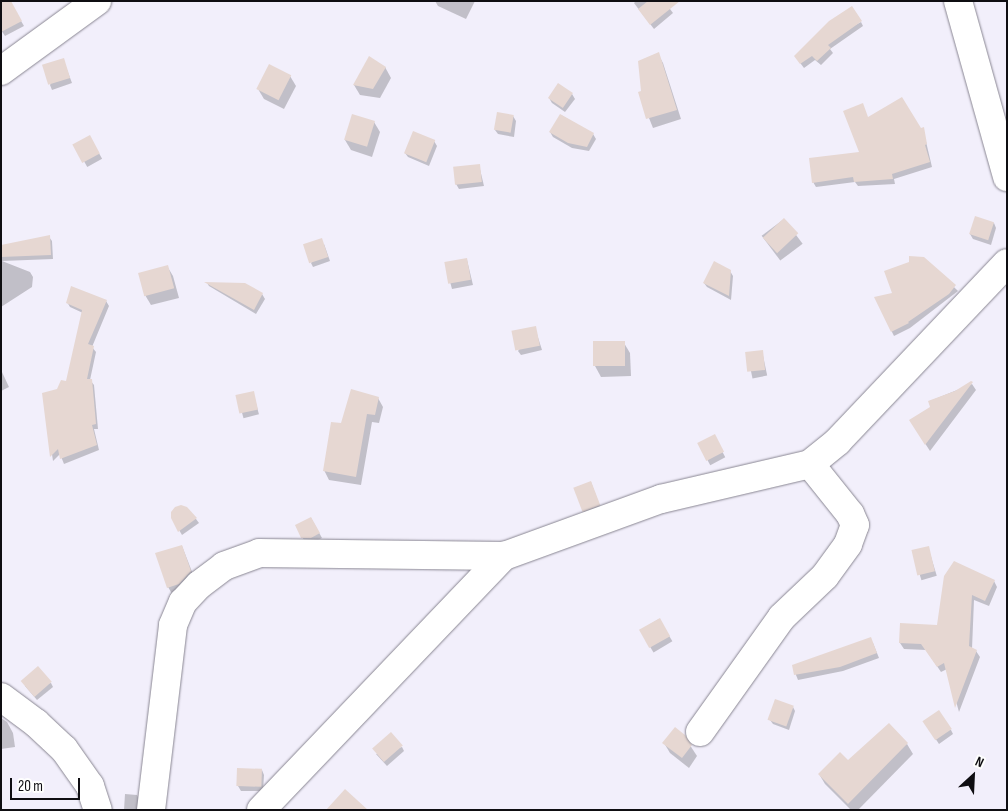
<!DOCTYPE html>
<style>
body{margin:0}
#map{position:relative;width:1008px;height:811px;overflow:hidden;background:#f2effb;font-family:"Sofia Sans Condensed",sans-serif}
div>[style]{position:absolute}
.shadow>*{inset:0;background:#0003;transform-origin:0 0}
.building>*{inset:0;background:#e6d7d2;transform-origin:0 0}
.roads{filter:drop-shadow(0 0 1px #898692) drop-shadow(0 0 1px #898692)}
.minor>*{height:28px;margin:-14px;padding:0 14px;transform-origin:14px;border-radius:14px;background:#fff}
span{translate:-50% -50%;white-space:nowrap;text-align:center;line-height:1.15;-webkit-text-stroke:5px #fefefe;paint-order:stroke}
.frame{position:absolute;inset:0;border:2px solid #0f0e12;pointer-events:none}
.north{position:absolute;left:948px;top:751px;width:50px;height:50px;-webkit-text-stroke:4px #fefefe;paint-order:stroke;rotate:25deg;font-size:14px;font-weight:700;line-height:20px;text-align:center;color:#0f0e12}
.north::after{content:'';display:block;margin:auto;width:18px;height:22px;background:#0f0e12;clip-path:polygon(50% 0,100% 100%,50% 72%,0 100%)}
.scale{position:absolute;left:10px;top:778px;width:70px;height:22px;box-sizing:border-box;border:2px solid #0f0e12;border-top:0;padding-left:6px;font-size:15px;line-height:18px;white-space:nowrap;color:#0f0e12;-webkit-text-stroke:4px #fefefe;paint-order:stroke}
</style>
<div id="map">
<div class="shadow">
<i style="clip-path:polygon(435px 1px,475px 1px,466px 19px,438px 6px)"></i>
<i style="clip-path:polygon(636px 1px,664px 1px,673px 13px,654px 29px,637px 7px,634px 3px)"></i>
<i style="clip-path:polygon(10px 2px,24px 26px,5px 36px,1px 30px)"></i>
<i style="clip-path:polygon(861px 22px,863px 26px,830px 49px,833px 53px,821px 65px,815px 60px,804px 68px,795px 56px)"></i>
<i style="clip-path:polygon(658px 54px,663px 63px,681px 119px,653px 128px,639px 93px,643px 92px)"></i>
<i style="clip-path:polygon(63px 59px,72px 83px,52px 90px,50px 85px)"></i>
<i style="clip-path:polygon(385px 67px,391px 78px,380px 98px,360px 95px,354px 85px)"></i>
<i style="clip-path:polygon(290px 76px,296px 86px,284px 109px,264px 99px,258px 89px)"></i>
<i style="clip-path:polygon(559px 85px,572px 94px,575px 99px,565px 112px,552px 103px,549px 98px)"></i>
<i style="clip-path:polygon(561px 115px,593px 134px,596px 139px,589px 151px,572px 148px,553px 137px,550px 132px)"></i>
<i style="clip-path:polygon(513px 116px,516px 121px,514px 137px,498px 134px,495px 130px)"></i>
<i style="clip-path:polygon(868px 118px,923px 129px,932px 167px,894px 179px,895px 184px,858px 186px,855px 182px,816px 187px,813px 182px,861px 154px)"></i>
<i style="clip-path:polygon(374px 122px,380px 132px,372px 157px,351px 150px,345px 140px)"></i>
<i style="left:90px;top:137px;width:25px;height:17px;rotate:61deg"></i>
<i style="clip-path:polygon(434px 141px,437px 146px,429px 166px,408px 157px,405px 153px)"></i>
<i style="clip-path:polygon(479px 165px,484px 186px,459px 189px,456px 184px)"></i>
<i style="left:784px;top:219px;width:31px;height:28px;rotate:53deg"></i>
<i style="clip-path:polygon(994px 223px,996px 228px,991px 245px,973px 239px,970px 234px)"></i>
<i style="clip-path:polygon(49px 237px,52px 241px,53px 259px,2px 261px,30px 272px,33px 277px,32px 287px,1px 307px,1px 246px)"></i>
<i style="clip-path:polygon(324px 244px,330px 261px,313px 267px,311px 263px)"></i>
<i style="clip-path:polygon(924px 258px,958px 291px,910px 328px,894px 336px,892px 332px,893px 294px)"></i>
<i style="clip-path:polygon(467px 260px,473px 285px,452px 289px,445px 263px)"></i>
<i style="clip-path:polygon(167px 266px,173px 276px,179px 298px,151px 305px,145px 295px)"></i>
<i style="clip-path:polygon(730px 271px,733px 276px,731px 300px,707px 287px,704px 283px)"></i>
<i style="clip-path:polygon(207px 283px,262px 294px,265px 299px,256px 314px,209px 286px)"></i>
<i style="clip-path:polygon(106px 301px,109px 306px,92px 347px,96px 352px,90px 380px,94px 385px,98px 429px,94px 429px,99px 450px,64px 464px,60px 454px,53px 461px,43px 394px,58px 390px,67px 382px,83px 313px,70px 307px,67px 302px)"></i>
<i style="clip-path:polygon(535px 328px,542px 350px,521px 355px,518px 351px)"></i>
<i style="clip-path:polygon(624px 343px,630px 353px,631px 376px,601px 377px,595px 366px)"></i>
<i style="left:762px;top:351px;width:25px;height:15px;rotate:78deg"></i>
<i style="clip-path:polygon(1px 370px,9px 387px,1px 391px)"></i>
<i style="clip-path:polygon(972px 384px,976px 390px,930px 451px,915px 428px,932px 407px,930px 401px)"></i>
<i style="left:253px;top:392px;width:23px;height:16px;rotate:75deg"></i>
<i style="clip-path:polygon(378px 398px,383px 407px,379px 423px,372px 422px,361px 485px,329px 480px,324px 470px,342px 425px)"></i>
<i style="left:714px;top:436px;width:24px;height:17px;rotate:62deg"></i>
<i style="left:591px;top:482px;width:30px;height:17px;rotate:70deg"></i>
<i style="clip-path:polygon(172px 518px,196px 519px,199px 523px,182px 535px)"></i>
<i style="clip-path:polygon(311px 518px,322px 538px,314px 542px,305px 542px,296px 526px)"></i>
<i style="clip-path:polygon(182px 546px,196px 582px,174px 597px,168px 587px)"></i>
<i style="left:928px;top:547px;width:30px;height:16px;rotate:73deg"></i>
<i style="clip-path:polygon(955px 563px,994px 581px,997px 587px,989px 606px,974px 600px,972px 649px,976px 651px,980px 657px,959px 712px,947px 669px,941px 672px,926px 650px,904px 649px,900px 643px,938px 626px)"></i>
<i style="left:659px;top:619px;width:26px;height:22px;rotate:59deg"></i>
<i style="clip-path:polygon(873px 643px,879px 658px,843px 671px,798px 680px,796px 675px,793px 666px)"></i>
<i style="clip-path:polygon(51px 683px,53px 687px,37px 700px,25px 686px)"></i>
<i style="clip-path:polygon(793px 707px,795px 711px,789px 730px,773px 724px,770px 720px)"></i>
<i style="clip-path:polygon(1px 718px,7px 722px,13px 733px,15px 747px,1px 749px)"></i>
<i style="clip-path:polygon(927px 726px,951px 730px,953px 734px,939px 744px)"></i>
<i style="clip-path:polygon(684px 736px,697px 756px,689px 768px,670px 753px,664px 743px)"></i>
<i style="clip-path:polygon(907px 744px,913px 754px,858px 810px,851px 810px,825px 784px,819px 774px,848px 762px)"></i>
<i style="clip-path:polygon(402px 747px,404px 751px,387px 766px,376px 754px)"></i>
<i style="clip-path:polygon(262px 770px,264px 775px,263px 791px,241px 791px,238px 786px)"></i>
<i style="clip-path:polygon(125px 794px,137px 795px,139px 799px,139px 810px,124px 810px)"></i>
</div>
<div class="building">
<i style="clip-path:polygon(1px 1px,11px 1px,22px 21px,1px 32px)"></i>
<i style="clip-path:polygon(648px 1px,680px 1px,650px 25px,638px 9px)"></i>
<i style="clip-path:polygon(852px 6px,862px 21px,828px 45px,831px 48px,817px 61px,812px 56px,800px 64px,794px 56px,829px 21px)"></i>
<i style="clip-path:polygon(659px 52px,677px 110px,646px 119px,638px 92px,641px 91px,638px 61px)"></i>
<i style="clip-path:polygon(369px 56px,386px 67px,373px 89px,353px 85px)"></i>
<i style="left:64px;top:58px;width:21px;height:23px;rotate:73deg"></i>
<i style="left:269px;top:64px;width:25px;height:28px;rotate:27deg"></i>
<i style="left:558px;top:83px;width:18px;height:18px;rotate:34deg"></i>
<i style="clip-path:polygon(902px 97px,921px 128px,924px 127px,927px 144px,925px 145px,930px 162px,892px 174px,893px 179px,854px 182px,853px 177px,812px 183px,809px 158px,859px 152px,843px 111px,863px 103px,868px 117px)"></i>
<i style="left:497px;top:112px;width:17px;height:18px;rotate:10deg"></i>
<i style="left:352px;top:114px;width:24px;height:27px;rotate:17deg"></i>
<i style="clip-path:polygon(560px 114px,594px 133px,587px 147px,568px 143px,549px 132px)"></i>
<i style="left:413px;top:131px;width:24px;height:24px;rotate:22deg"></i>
<i style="left:90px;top:135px;width:21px;height:20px;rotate:62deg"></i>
<i style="left:480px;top:164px;width:18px;height:27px;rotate:84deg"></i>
<i style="left:975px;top:216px;width:20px;height:19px;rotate:18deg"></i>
<i style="left:784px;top:218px;width:21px;height:29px;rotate:47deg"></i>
<i style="clip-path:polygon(50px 235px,51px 255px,1px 257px,1px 245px)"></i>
<i style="left:322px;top:238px;width:20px;height:20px;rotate:72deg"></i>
<i style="clip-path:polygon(909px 256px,924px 257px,956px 285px,949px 294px,908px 322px,909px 323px,891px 332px,874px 297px,892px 293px,884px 271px,909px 262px)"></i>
<i style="left:467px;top:258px;width:22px;height:23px;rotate:80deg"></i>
<i style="clip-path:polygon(714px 261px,731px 270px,729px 296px,703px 283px)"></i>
<i style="left:168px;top:265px;width:24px;height:31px;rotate:75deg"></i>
<i style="clip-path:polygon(204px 282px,245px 283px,263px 293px,254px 310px)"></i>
<i style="clip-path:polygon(71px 286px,107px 300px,88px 344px,94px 346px,87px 379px,92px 379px,96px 424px,92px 425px,97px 445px,60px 459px,58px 449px,50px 457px,42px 393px,57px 389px,61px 380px,66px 381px,82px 310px,66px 303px)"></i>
<i style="left:536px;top:326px;width:20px;height:25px;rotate:79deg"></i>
<i style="left:625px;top:341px;width:25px;height:32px;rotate:90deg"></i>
<i style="left:763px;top:350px;width:20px;height:18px;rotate:84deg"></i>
<i style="clip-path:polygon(971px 381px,973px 382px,925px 445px,909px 420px,930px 407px,928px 401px,955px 391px)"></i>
<i style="clip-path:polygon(351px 389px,379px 397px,375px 415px,367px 414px,356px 477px,323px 471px,331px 422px,341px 423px)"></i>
<i style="left:254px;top:391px;width:19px;height:19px;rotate:78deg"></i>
<i style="left:715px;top:434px;width:20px;height:20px;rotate:63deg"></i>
<i style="left:591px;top:481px;width:26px;height:19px;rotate:69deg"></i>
<i style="clip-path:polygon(181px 505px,187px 507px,197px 518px,178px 532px,171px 518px,171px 512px,175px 507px)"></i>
<i style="clip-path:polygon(311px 517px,320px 533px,311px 538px,301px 538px,295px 525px)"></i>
<i style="clip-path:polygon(182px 545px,191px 571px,179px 584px,167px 588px,155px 553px)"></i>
<i style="left:929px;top:546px;width:26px;height:18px;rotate:77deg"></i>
<i style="clip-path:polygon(954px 561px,995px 580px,985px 601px,972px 595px,969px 646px,977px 650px,955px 708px,944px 663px,937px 667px,921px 644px,899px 643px,900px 623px,937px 625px,944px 576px)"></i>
<i style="left:660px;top:618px;width:21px;height:24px;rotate:61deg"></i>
<i style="clip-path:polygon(871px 637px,877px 653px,840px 667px,794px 675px,792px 665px)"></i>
<i style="left:38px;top:666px;width:21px;height:23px;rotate:49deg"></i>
<i style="left:775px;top:699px;width:20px;height:22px;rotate:20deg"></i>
<i style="left:939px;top:710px;width:23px;height:20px;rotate:56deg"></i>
<i style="clip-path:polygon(889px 723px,908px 743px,848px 804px,818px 774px,840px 752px,848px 760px)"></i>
<i style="clip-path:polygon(675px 727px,685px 735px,692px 745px,682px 758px,662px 743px)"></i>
<i style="left:391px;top:732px;width:18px;height:25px;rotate:49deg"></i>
<i style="left:237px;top:768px;width:25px;height:18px;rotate:2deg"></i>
<i style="clip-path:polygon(345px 789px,368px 810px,326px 810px)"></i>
</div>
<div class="roads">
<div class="minor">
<i style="left:958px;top:1px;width:183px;rotate:74.4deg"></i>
<i style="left:1px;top:71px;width:119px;rotate:-36.1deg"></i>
<i style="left:1px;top:697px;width:44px;rotate:36.6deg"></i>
<i style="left:36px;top:723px;width:38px;rotate:43deg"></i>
<i style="left:64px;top:749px;width:45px;rotate:54.9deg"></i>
<i style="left:90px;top:786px;width:25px;rotate:72deg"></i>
<i style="left:700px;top:732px;width:141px;rotate:-54.5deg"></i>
<i style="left:782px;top:617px;width:59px;rotate:-43.6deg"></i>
<i style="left:825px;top:576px;width:39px;rotate:-54deg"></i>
<i style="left:848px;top:544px;width:20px;rotate:-70deg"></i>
<i style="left:855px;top:525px;width:12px;rotate:-114deg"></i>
<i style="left:850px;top:514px;width:64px;rotate:-128.7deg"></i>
<i style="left:151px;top:810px;width:186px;rotate:-83.2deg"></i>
<i style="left:173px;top:625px;width:25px;rotate:-67deg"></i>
<i style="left:183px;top:602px;width:23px;rotate:-47deg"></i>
<i style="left:199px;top:585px;width:31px;rotate:-37deg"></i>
<i style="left:224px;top:566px;width:37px;rotate:-20deg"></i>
<i style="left:259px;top:553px;width:245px;rotate:0.7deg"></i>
<i style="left:261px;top:810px;width:352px;rotate:-46.3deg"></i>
<i style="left:504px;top:556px;width:167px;rotate:-20deg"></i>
<i style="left:661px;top:499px;width:153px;rotate:-13.2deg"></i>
<i style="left:810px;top:464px;width:36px;rotate:-39deg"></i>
<i style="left:838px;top:441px;width:245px;rotate:-46.5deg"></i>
</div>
</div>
<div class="frame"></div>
<div class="north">N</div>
<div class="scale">20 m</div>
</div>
